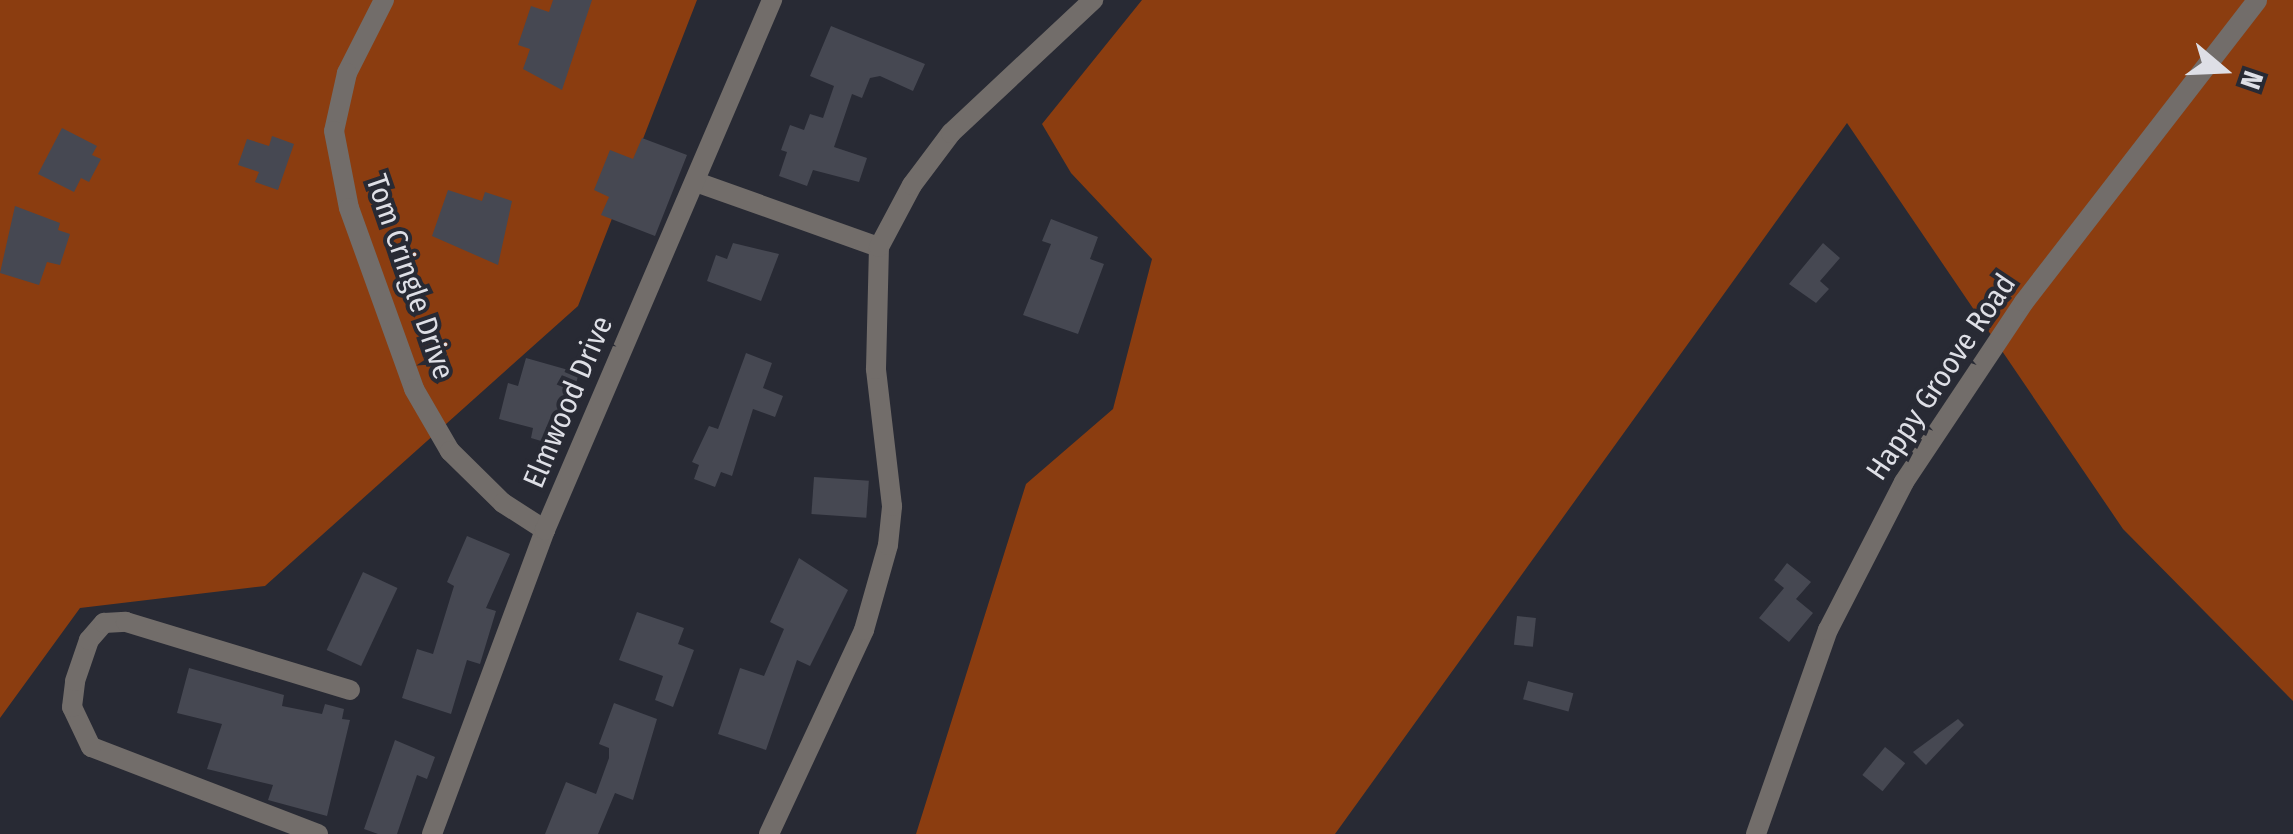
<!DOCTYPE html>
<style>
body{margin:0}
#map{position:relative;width:2293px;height:834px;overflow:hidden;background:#282a34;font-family:"Fira Sans Condensed",sans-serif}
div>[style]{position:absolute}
.forest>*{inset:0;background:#8b3d10}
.building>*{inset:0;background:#464852;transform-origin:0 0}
.street>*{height:20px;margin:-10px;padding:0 10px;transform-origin:10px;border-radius:10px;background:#726d6a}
span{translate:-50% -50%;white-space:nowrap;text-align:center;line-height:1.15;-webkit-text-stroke:8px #282a34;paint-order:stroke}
.street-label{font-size:30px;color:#dedfe6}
.north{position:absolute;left:2173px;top:20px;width:100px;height:100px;-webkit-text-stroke:8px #282a34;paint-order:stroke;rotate:109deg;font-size:28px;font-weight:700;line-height:40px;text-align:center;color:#dedfe6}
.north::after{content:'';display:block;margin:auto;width:35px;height:45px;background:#dedfe6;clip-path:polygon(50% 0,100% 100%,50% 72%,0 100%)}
</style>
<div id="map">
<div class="forest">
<i style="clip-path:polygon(0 0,697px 0,578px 306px,265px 586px,80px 608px,0 718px)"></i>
<i style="clip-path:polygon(1142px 0,2293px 0,2293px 701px,2123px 529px,1847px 123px,1335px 834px,916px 834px,1026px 484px,1113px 409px,1152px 259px,1071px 173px,1042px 124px)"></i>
</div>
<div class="building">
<i style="clip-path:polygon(553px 0,592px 0,562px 90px,523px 69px,530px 49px,518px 45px,531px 6px,549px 12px)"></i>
<i style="clip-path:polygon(831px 26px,925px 64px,913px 91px,880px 76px,870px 78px,862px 98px,852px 94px,834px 147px,867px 158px,859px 182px,813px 170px,807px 186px,779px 176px,787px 152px,781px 150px,790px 125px,804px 130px,810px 114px,823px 118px,834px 86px,810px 76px)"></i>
<i style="clip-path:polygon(62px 128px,97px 146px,92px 155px,101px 159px,89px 182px,81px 178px,74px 192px,38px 174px)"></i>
<i style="clip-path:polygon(272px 136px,294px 144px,278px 190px,255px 182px,259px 172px,238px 165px,247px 139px,269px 146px)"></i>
<i style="clip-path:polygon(642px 138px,687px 155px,655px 236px,601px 215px,609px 197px,594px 190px,610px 150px,633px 159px)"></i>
<i style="clip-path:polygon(448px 190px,482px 201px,485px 192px,512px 201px,498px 265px,432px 236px)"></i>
<i style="clip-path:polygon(15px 206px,60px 223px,58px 230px,70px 234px,60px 265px,47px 262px,39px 285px,0 273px)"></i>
<i style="clip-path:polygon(1051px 219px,1098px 237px,1090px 259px,1104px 264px,1078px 334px,1023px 315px,1051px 244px,1042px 241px)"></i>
<i style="clip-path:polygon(733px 243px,779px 254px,761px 301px,707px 281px,716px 255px,727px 259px)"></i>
<i style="clip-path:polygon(1823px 243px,1840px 258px,1820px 281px,1829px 289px,1816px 303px,1789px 284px)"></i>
<i style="clip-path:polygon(746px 353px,772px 363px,763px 388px,783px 396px,775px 417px,753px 409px,732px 476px,721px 472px,715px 487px,694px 479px,699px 465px,692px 462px,709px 426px,718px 429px)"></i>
<i style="clip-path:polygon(526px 358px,579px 373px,558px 446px,531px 438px,533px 428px,499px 419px,508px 383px,518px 386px)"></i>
<i style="left:814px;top:477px;width:55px;height:37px;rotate:4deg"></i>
<i style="clip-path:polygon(467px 536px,510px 554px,486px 608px,496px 611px,480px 664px,467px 660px,451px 714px,402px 698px,417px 649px,433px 654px,454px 586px,447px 582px)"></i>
<i style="clip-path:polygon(799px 558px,848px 590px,810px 666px,797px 660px,766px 750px,718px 734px,740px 668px,764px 676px,784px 629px,770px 622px)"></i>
<i style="clip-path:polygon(1787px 563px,1811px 582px,1796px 599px,1813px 613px,1789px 642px,1759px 618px,1784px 588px,1774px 580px)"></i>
<i style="left:363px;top:572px;width:38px;height:86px;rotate:25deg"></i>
<i style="clip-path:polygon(637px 612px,684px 628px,678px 644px,694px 650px,673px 707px,655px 700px,663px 676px,619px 660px)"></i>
<i style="left:1517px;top:616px;width:19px;height:29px;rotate:6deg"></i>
<i style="clip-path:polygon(189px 668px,284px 695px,282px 706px,322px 714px,325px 704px,344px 709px,342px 719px,350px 720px,327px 816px,268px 800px,273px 785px,207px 769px,222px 724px,177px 713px)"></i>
<i style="left:1528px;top:681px;width:47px;height:19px;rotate:15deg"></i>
<i style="clip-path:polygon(614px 703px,657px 719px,633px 800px,615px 793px,598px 834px,545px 834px,566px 782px,596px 794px,609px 758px,609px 748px,599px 744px)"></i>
<i style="clip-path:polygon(1958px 719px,1964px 725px,1926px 765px,1913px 752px)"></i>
<i style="clip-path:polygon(395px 740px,435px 757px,427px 779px,417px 775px,397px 834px,378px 834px,364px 829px)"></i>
<i style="left:1885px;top:747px;width:26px;height:36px;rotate:39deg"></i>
</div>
<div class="street">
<i style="left:384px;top:0;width:82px;rotate:116.9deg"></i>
<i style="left:347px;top:73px;width:59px;rotate:102.6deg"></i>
<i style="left:334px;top:131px;width:78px;rotate:79deg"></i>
<i style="left:349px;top:208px;width:192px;rotate:70.2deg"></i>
<i style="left:414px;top:389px;width:72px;rotate:59.9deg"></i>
<i style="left:450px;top:451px;width:74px;rotate:44.5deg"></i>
<i style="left:503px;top:503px;width:50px;rotate:32.7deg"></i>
<i style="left:696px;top:182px;width:194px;rotate:19.6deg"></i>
<i style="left:318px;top:834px;width:243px;rotate:-159deg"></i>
<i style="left:91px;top:747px;width:44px;rotate:-115.4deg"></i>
<i style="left:72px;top:707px;width:26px;rotate:-83deg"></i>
<i style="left:75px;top:681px;width:43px;rotate:-71.1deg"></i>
<i style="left:89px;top:640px;width:23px;rotate:-49deg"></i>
<i style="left:104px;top:623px;width:22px;rotate:-3deg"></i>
<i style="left:126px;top:622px;width:234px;rotate:16.9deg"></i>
<i style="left:432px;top:834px;width:324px;rotate:-69.6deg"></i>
<i style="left:545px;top:530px;width:577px;rotate:-66.81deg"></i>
<i style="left:769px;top:834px;width:225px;rotate:-65deg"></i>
<i style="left:864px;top:630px;width:88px;rotate:-74.2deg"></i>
<i style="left:888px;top:545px;width:39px;rotate:-84deg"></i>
<i style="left:892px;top:506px;width:138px;rotate:-96.7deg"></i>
<i style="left:876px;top:369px;width:122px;rotate:-88.6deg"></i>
<i style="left:879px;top:247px;width:70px;rotate:-62deg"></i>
<i style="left:912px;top:185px;width:65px;rotate:-53.1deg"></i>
<i style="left:951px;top:133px;width:195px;rotate:-43.1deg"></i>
<i style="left:1756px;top:834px;width:216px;rotate:-70.6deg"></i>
<i style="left:1828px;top:630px;width:166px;rotate:-62.8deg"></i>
<i style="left:1904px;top:482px;width:216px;rotate:-56.3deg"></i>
<i style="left:2024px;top:302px;width:381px;rotate:-52.3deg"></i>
</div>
<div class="street-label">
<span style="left:410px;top:277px;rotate:71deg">Tom Cringle Drive</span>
<span style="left:1941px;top:377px;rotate:-56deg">Happy Groove Road</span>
<span style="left:568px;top:402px;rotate:-67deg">Elmwood Drive</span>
</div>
<div class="north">N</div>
</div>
